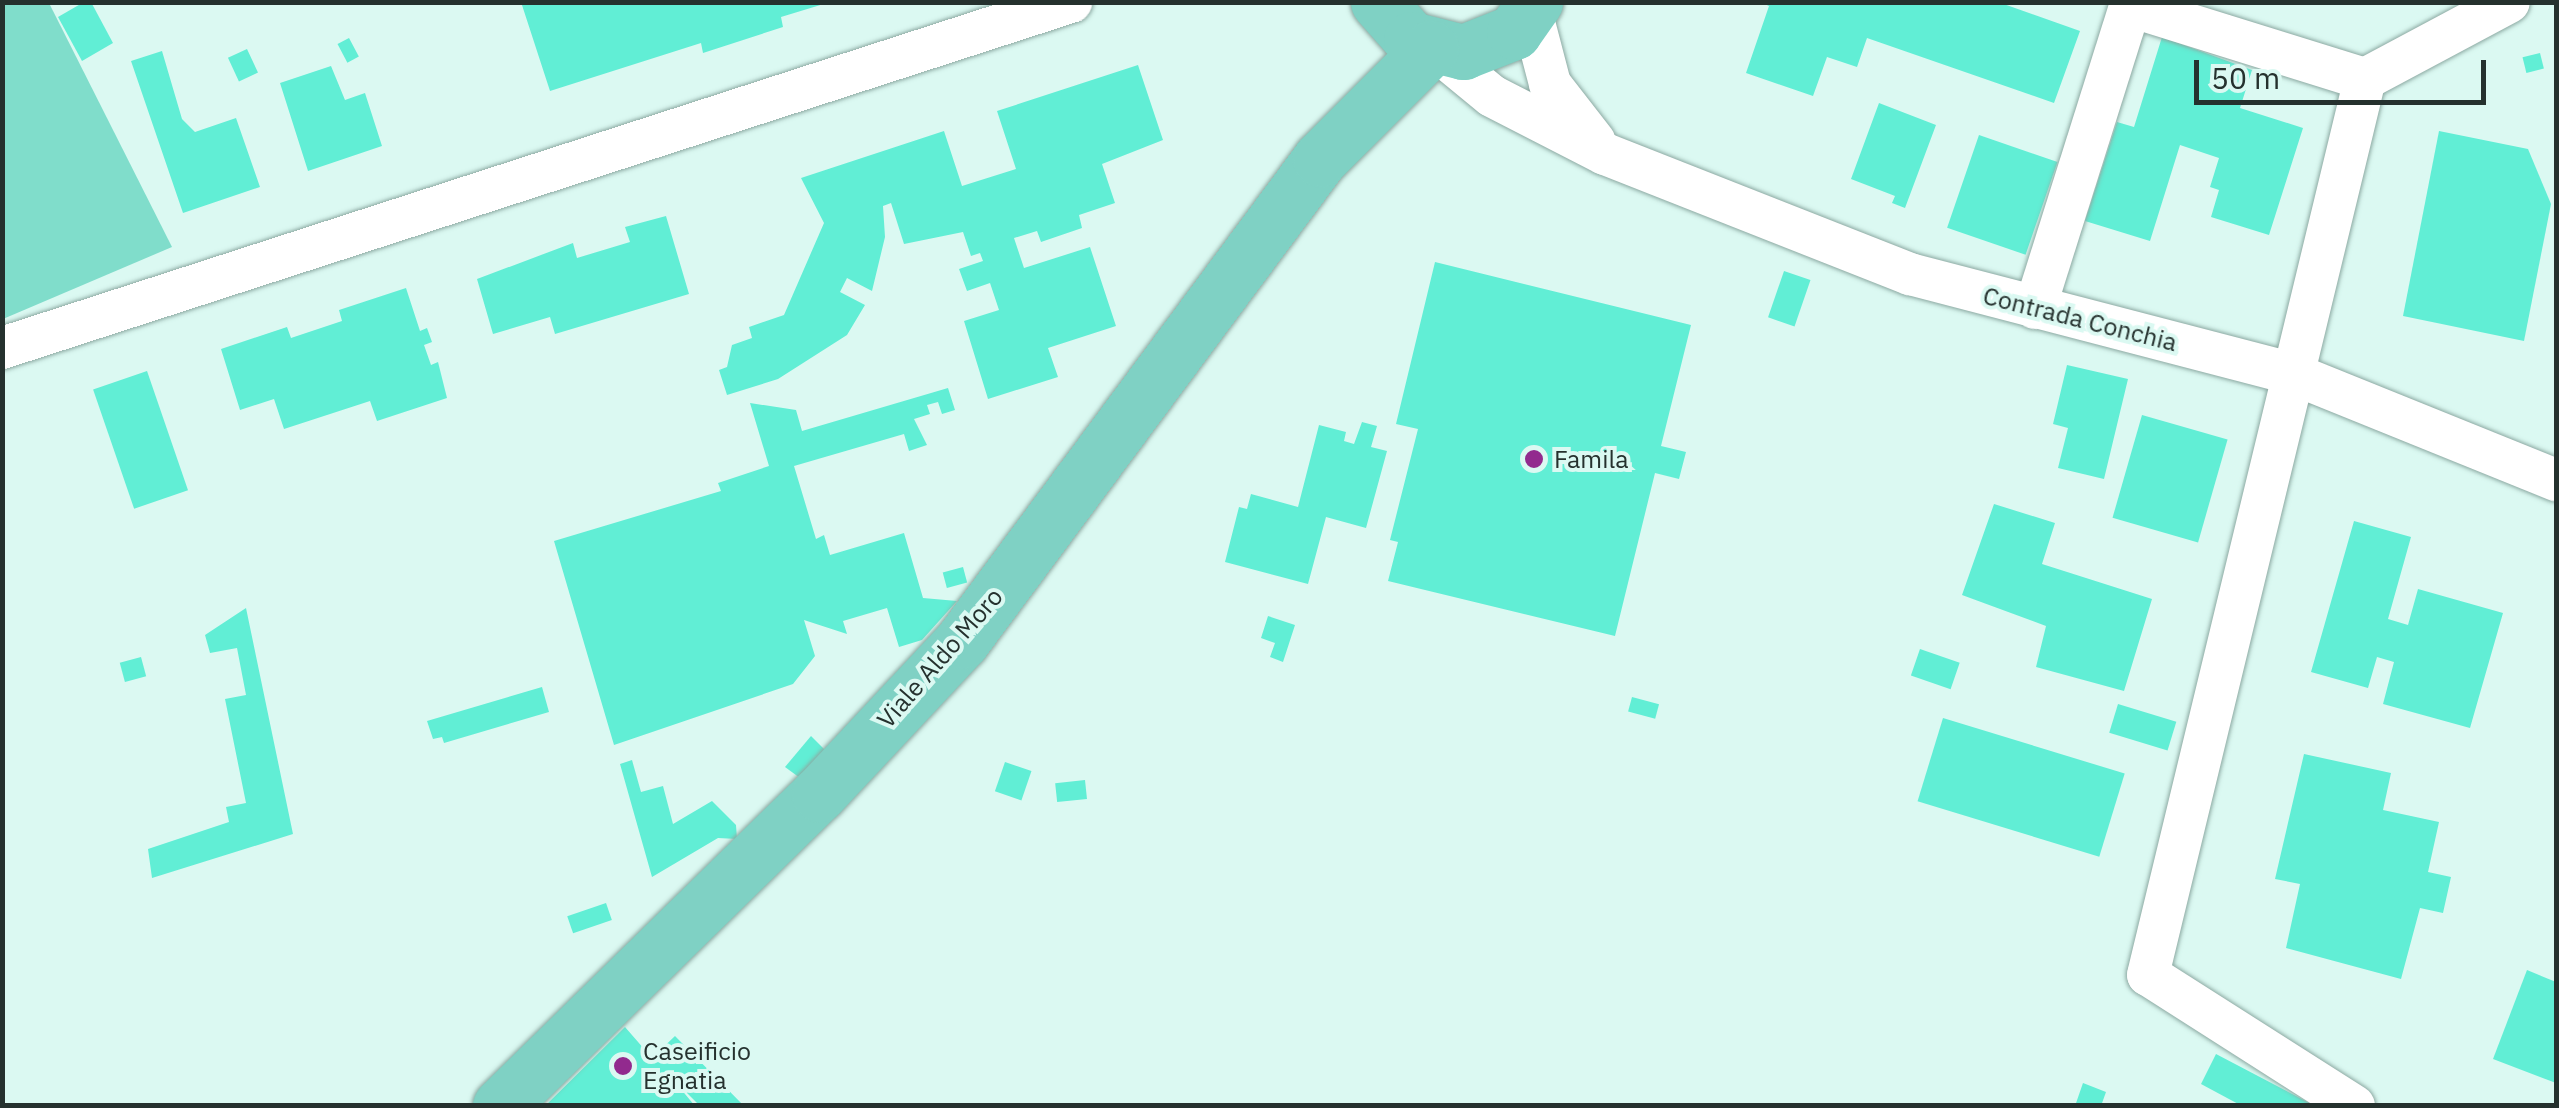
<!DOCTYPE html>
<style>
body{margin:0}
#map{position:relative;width:2559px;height:1108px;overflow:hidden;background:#dbf9f2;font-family:"IBM Plex Sans",sans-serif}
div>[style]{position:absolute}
.green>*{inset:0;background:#80ddcb}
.building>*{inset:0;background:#61eed5;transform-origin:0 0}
.roads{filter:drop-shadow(0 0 2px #8ca9a2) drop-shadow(0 0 2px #8ca9a2)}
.minor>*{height:42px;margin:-21px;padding:0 21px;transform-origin:21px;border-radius:21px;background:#fff}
.major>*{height:55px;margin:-27.5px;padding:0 27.5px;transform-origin:27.5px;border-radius:27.5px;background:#7fd1c4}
.dots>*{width:28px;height:28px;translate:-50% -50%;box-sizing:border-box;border:5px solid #dbf9f2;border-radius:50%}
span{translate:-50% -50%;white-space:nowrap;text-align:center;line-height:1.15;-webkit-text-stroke:8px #dbf9f2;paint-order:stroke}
.street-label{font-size:25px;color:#25312e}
.poi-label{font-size:25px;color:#25312e}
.left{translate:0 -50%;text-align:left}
.frame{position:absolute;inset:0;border:5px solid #25312e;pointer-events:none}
.scale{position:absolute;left:2194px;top:60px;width:292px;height:45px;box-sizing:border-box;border:5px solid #25312e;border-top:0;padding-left:12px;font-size:30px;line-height:35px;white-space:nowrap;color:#25312e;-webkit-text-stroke:8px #dbf9f2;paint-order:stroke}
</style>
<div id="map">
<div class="green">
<i style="clip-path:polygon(2px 3px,49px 3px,172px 247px,3px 319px)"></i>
</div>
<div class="building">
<i style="clip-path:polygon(84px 2px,91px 2px,113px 43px,82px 61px,58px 17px)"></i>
<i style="clip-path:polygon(521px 2px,826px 2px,827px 3px,781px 17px,783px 27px,703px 53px,701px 43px,550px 91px)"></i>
<i style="clip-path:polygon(1760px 2px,1998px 2px,2080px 31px,2054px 103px,1867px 38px,1857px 67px,1827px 57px,1813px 96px,1746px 73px,1769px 6px)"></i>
<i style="clip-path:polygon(2162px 37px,2252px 70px,2240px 108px,2303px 128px,2269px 235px,2211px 217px,2219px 190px,2210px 187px,2219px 158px,2180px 145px,2150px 241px,2085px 221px,2117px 122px,2134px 127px)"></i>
<i style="left:349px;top:38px;width:21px;height:13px;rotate:62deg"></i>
<i style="left:247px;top:49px;width:26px;height:21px;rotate:65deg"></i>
<i style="clip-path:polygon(162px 51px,182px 119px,195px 132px,236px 118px,260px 187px,183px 213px,131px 61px)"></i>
<i style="left:2540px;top:53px;width:16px;height:18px;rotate:76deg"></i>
<i style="clip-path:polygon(1138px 65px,1163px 140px,1102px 164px,1115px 203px,1079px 215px,1082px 228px,1041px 242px,1037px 231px,1014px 238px,1024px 268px,1090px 247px,1116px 326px,1048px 348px,1058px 377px,988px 399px,964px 321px,999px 310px,990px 283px,967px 291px,959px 269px,983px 261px,980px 253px,971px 256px,963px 232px,904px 244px,891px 203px,883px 206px,885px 237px,872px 291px,847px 278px,840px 292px,865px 305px,847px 335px,778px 379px,727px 395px,719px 370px,727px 367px,732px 345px,752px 338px,749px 327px,784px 315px,824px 223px,801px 178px,944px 131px,962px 186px,1016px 169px,997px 111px)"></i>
<i style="clip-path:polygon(331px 66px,345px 100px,365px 93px,382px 146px,308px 171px,280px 83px)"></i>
<i style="clip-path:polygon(1879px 103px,1936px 125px,1905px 208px,1892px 203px,1895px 196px,1851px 179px)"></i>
<i style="clip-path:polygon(2439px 131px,2528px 149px,2551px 204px,2524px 341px,2403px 316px)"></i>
<i style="left:1979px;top:135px;width:83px;height:98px;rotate:19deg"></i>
<i style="clip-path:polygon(666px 216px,689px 294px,555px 334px,550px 317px,493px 334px,477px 279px,573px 243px,577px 258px,630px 242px,625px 227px)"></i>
<i style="clip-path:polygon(1435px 262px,1691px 325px,1661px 446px,1686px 452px,1679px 479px,1655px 473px,1615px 636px,1388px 581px,1398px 542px,1390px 540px,1418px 429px,1396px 424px)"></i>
<i style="left:1784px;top:271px;width:28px;height:49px;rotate:19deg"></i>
<i style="clip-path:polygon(406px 288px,420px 331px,427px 328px,432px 342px,424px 345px,431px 365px,438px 362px,447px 398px,377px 421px,370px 401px,284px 429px,274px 399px,240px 410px,221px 349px,287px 327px,291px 338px,342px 321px,339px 310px)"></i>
<i style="clip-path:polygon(2067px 365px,2128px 379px,2104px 479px,2058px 468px,2068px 428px,2053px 424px)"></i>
<i style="left:147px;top:371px;width:126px;height:57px;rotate:71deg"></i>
<i style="clip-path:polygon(948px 388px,955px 410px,942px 414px,938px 402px,927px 405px,930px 414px,914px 419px,927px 445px,909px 451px,904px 434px,794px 466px,816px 539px,824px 535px,830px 555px,904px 533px,923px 598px,957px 601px,922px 640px,899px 647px,887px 608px,843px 621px,847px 634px,804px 620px,815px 656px,793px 684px,614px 745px,554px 541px,721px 491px,718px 483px,769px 466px,750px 403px,796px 410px,802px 431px)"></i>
<i style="left:2142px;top:415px;width:89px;height:107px;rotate:16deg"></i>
<i style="clip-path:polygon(1362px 422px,1377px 426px,1371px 447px,1387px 451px,1366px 528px,1326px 517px,1308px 584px,1225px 562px,1239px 507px,1247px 509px,1251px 494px,1298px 507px,1319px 425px,1346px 432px,1344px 441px,1354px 444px)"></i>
<i style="clip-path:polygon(1994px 504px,2055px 523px,2042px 564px,2152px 599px,2124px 691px,2036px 667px,2046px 626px,1962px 595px)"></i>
<i style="clip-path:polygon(2354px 521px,2411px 537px,2388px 619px,2408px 625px,2418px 589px,2503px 613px,2470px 728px,2383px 704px,2394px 662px,2377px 657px,2368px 688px,2311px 672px)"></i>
<i style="left:963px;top:567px;width:16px;height:21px;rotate:75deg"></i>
<i style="clip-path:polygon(246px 608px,293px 834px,152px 878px,148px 849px,229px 822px,226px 807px,246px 803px,225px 699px,246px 695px,237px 648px,210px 653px,205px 635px)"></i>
<i style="clip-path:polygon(1268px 616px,1295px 625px,1283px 662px,1270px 657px,1275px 643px,1261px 638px)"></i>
<i style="left:1920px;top:649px;width:42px;height:28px;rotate:19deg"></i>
<i style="left:141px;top:657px;width:20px;height:22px;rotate:75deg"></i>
<i style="clip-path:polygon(542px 687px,549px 712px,444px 743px,442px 737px,433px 739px,427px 721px)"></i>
<i style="left:1632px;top:697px;width:28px;height:15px;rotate:15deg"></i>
<i style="left:2118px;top:704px;width:61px;height:30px;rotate:17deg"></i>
<i style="left:1943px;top:718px;width:190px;height:87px;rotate:17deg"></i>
<i style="clip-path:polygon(811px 736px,826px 751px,800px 778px,785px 767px)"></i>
<i style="clip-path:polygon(2304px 754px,2391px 773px,2383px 810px,2439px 822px,2428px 872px,2451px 877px,2443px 913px,2420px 908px,2401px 979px,2286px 948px,2300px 884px,2275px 879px)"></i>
<i style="clip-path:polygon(632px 760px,641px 792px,663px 786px,673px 824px,712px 801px,736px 825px,737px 839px,718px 838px,652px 877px,620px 764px)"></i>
<i style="left:1005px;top:762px;width:28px;height:31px;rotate:19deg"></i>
<i style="left:1085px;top:780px;width:19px;height:30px;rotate:84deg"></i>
<i style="left:606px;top:903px;width:18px;height:41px;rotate:71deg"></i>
<i style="clip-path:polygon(2527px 970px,2556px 982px,2556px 1083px,2493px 1059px)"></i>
<i style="clip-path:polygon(625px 1027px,652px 1058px,675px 1036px,744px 1106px,700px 1106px,670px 1076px,695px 1106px,545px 1106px)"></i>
<i style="clip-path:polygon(2216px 1054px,2315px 1106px,2242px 1106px,2201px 1084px)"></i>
<i style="clip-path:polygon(2083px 1083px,2106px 1092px,2101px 1106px,2075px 1106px)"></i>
</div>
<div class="roads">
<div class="minor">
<i style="left:1531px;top:11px;width:75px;rotate:75.4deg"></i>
<i style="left:1550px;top:84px;width:73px;rotate:52.2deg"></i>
<i style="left:1436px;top:50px;width:72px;rotate:39.4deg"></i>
<i style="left:1492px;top:96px;width:127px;rotate:27.2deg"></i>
<i style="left:1605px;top:154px;width:328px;rotate:21.5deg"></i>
<i style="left:1910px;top:274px;width:394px;rotate:14.6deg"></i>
<i style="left:2291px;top:373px;width:286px;rotate:22deg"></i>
<i style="left:2035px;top:308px;width:317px;rotate:-72.5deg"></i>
<i style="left:2130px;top:6px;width:246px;rotate:17.3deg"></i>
<i style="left:2365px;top:79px;width:163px;rotate:-28.1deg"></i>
<i style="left:2px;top:348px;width:1124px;rotate:-17.94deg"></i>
<i style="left:2354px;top:1106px;width:244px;rotate:-147.5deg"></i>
<i style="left:2148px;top:975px;width:922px;rotate:-76.39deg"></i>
</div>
<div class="major">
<i style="left:1378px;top:2px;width:50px;rotate:48.3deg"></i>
<i style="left:1411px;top:39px;width:54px;rotate:14deg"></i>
<i style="left:1463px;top:52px;width:55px;rotate:-21.4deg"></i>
<i style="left:1514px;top:32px;width:37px;rotate:-55deg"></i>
<i style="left:500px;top:1106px;width:446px;rotate:-44.4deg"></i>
<i style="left:819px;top:794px;width:209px;rotate:-46.9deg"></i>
<i style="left:962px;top:641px;width:600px;rotate:-53.4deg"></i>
<i style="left:1320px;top:159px;width:157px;rotate:-45deg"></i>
</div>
</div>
<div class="dots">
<i style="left:1534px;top:459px;background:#922a8e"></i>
<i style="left:623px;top:1066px;background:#922a8e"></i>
</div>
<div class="street-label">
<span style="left:2080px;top:319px;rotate:14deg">Contrada Conchia</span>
<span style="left:940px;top:658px;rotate:-49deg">Viale Aldo Moro</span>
</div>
<div class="poi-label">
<span class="left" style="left:1554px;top:459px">Famila</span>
<span class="left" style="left:643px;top:1066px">Caseificio<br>Egnatia</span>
</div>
<div class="frame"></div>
<div class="scale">50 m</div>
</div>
